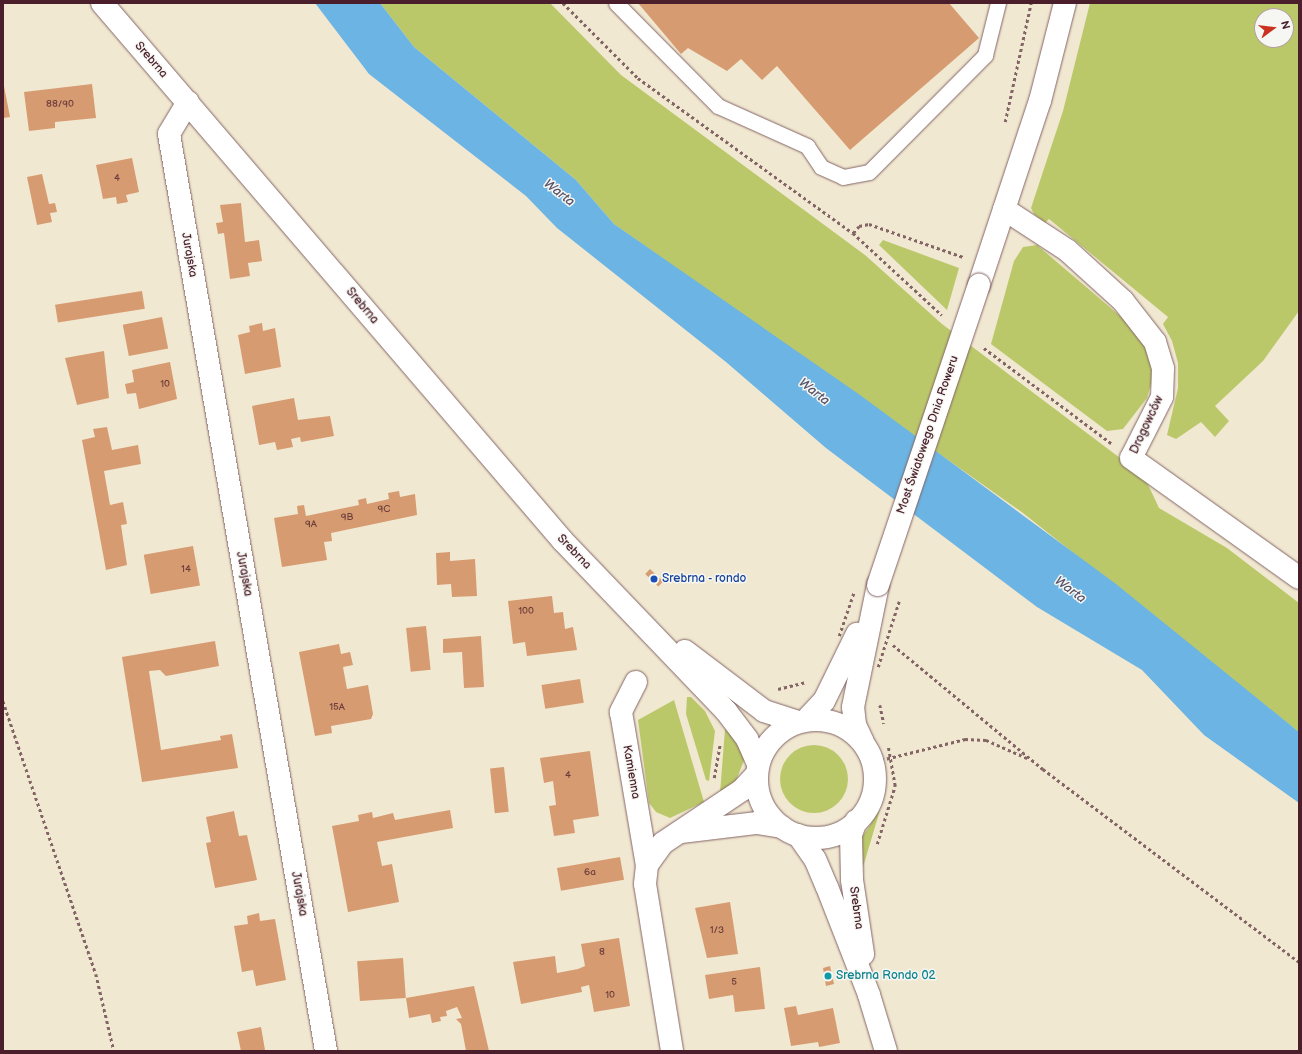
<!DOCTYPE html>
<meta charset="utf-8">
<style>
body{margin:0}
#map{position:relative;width:1302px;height:1054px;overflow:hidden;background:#f1e8d2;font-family:"Balsamiq Sans",sans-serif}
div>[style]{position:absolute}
.green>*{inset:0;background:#bbc86a}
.round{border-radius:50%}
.water>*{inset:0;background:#6bb4e3}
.building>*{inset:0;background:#d69b70;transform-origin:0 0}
.path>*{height:2.5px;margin-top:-1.25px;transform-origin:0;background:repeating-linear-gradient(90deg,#846565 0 3px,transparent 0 6px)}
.roads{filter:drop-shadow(0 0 1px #846565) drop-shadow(0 0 1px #846565)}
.service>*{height:15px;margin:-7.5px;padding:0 7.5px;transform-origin:7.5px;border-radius:7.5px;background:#fff}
.minor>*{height:22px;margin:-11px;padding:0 11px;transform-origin:11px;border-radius:11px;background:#fff}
.minor>.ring{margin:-11px;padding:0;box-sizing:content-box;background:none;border:22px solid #fff;border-radius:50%}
.path-bridge>*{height:2.5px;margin-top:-1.25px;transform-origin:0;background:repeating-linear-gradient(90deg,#846565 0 3px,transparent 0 6px)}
.bridges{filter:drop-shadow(0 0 1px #846565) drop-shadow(0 0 1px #846565)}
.minor-bridge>*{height:22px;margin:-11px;padding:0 11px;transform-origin:11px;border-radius:11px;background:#fff}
.dots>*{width:11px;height:11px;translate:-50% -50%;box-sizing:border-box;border:2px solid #f6f6f2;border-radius:50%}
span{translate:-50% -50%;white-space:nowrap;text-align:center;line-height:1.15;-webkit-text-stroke:3px #f6f6f2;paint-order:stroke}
.number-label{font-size:10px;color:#6d3e3c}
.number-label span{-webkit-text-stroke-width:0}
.street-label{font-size:12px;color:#4a1f2b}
.transit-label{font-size:12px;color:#164399}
.left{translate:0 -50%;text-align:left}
.culture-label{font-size:12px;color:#0d838f}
.water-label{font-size:13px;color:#56536b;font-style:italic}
.frame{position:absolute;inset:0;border:4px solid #4a1f2b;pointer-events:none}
.north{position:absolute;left:1254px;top:8px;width:40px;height:40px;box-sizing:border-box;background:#f6f6f2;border:1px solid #b1a0a2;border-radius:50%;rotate:75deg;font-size:11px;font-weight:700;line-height:16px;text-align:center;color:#4a1f2b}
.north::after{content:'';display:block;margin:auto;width:14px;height:18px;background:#c8321e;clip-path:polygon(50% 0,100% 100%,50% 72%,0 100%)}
</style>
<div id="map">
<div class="green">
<i style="clip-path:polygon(380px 3px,550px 3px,621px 75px,865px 255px,942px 324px,1144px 476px,1159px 508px,1227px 548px,1299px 603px,1299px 732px,1023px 513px,614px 224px,576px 180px,414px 47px)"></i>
<i style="clip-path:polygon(evenodd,1090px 3px,1299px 3px,1299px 311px,1263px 361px,1215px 406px,1229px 421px,1215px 437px,1201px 422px,1176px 439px,1167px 435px,1178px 388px,1178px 363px,1172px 341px,1163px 324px,1168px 317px,1049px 219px,1045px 223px,1034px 214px,1031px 208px,1063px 111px,1090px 3px,1262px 16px,1286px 16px,1286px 40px,1262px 40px,1262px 16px)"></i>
<i style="clip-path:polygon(883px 240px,959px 268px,947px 310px,879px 245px)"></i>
<i style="clip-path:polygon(1037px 245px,1126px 321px,1142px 340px,1151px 358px,1152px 381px,1147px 398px,1123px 429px,1107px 431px,991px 344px,1014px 261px,1023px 247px)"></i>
<i style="clip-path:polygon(687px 697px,691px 697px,705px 711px,715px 731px,709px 781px,706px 780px,686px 714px)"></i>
<i style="clip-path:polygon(674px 700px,704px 802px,670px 818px,656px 812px,649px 803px,638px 720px)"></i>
<i style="clip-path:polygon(729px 724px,745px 758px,735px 783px,720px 793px,725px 729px)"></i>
<i class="round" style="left:780px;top:745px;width:68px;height:68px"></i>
<i style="clip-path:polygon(880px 810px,863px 867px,860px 871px,862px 837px)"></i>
</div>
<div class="water">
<i style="clip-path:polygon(315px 3px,380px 3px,414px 47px,576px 180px,614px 224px,860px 395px,1116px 584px,1299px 732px,1299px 803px,1204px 735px,1142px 670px,1037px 607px,826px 448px,726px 362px,557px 228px,526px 196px,369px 74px)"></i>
</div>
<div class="building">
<i style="clip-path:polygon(638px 3px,949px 3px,979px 38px,850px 150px,777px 66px,762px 80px,741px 59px,727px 71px,688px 48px,681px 54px)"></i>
<i style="clip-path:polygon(3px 81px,10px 117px,3px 118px)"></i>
<i style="clip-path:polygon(92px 84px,96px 118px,55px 122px,55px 128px,29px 131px,24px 92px)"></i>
<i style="clip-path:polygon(132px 158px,139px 192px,126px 195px,128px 202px,117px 204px,116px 197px,103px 199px,96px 165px)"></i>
<i style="clip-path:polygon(42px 174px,49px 204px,55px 203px,57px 212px,50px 213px,52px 222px,37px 225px,27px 177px)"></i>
<i style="clip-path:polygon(241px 203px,245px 242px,259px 240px,262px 261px,248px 263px,250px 276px,230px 279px,224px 233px,218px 234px,216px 223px,223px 222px,220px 205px)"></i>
<i style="left:142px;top:291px;width:18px;height:88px;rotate:81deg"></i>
<i style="left:162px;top:317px;width:32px;height:40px;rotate:79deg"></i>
<i style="clip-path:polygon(262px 323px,263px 331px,275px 328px,281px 367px,245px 374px,238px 335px,250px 332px,249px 326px)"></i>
<i style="clip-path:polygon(104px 351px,109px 398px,77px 405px,65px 358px)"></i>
<i style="clip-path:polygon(170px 362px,177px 399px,139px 409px,136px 393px,127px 394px,125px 384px,134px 382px,132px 370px)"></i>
<i style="clip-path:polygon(294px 398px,298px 420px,330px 416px,334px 436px,301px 442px,300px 437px,291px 439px,293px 447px,277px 450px,275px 442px,259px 445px,252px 406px)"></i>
<i style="clip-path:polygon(107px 427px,112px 450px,138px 445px,141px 464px,104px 471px,110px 505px,123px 502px,127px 524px,121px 525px,127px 565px,106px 570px,82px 440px,95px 437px,93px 429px)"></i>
<i style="clip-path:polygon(399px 491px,400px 497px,415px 494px,417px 515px,331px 533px,332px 541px,324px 542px,327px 560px,282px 567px,274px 518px,298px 514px,297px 506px,304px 505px,306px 516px,359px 505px,358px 500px,366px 498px,367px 504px,389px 499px,388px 493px)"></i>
<i style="left:193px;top:546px;width:40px;height:50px;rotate:80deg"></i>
<i style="clip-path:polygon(450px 552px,450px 561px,475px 559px,477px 596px,452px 597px,451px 584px,437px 585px,436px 553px)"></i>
<i style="left:650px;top:569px;width:18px;height:7px;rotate:43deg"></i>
<i style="clip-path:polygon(552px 596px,554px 613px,563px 612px,565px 629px,573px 627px,577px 650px,527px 656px,525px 642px,513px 644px,508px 601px)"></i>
<i style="left:426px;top:626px;width:44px;height:20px;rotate:84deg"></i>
<i style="clip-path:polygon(481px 636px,484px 687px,464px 688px,462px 652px,443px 653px,443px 639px)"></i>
<i style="clip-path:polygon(215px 641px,219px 666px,166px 676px,160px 670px,149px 671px,161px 750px,221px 740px,220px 736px,232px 734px,238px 768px,142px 782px,122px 657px)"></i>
<i style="clip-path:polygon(339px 644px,341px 654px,350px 652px,353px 665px,343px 667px,347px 689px,368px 685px,373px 714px,371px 719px,331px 726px,332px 733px,315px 736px,299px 652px)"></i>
<i style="left:580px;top:679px;width:24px;height:39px;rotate:81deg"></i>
<i style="clip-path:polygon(590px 751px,599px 816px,573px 820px,575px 833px,554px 836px,549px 806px,556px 805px,553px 781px,544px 783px,540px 758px)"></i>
<i style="left:504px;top:767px;width:45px;height:14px;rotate:84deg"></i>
<i style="clip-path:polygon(450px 810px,453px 828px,377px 842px,382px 866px,392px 864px,399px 902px,348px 912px,332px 826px,359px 821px,358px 815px,372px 812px,373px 818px,393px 813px,395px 820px)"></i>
<i style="clip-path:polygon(234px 811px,239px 836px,247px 835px,257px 880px,215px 888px,206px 843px,211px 842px,206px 817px)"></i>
<i style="left:620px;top:857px;width:23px;height:64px;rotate:80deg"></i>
<i style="clip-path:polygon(730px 902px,738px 954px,707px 958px,695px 908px)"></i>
<i style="clip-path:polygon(259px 913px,260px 921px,275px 919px,286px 980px,256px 986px,253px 970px,242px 972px,234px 926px,248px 924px,247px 916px)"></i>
<i style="clip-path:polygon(619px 938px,630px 1006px,594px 1012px,589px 985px,581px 987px,582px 992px,521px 1004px,513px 962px,555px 956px,557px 973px,578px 969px,585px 966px,581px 944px)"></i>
<i style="left:403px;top:958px;width:40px;height:46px;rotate:86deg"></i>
<i style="clip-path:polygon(830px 966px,834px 984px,826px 986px,823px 968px)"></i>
<i style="clip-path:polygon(760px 967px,765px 1009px,735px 1012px,733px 995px,709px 999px,705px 975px)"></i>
<i style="clip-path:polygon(474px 986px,489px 1051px,466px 1051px,461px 1024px,456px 1019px,462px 1018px,457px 1007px,446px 1011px,447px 1016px,440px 1017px,441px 1021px,432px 1023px,430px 1014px,409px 1018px,406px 998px)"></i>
<i style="clip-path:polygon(796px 1006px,798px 1015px,833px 1008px,840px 1043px,819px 1047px,818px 1042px,791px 1046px,784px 1008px)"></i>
<i style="clip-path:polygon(261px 1027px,265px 1050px,241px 1051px,237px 1032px)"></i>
</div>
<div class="path">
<i style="left:563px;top:3px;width:106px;rotate:45deg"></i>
<i style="left:638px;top:78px;width:265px;rotate:35.8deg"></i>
<i style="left:853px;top:233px;width:121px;rotate:42.7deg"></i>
<i style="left:1005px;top:122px;width:122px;rotate:-77.7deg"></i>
<i style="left:853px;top:233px;width:9px;rotate:-49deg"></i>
<i style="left:859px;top:226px;width:10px;rotate:-11deg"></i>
<i style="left:869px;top:224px;width:100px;rotate:19.3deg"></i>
<i style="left:984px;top:348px;width:159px;rotate:36.8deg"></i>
<i style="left:893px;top:645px;width:195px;rotate:39.6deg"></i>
<i style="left:1043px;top:769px;width:321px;rotate:37deg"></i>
<i style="left:778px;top:689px;width:29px;rotate:-14deg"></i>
<i style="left:3px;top:701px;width:288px;rotate:71.2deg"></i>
<i style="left:96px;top:974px;width:79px;rotate:76.8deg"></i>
<i style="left:880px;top:705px;width:19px;rotate:78deg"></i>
<i style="left:881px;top:760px;width:87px;rotate:-14deg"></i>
<i style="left:965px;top:739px;width:21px;rotate:3deg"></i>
<i style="left:986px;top:740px;width:45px;rotate:23.7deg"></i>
<i style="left:714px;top:778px;width:35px;rotate:-80deg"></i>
<i style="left:877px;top:844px;width:61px;rotate:-72.8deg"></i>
<i style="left:895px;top:786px;width:40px;rotate:-100deg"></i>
</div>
<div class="roads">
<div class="service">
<i style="left:616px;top:3px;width:145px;rotate:45.3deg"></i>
<i style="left:718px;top:106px;width:98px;rotate:24.2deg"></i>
<i style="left:807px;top:146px;width:25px;rotate:56deg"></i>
<i style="left:821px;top:167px;width:24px;rotate:24deg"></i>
<i style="left:843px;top:177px;width:26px;rotate:-11deg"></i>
<i style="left:869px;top:172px;width:165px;rotate:-45.2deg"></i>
<i style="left:985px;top:55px;width:54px;rotate:-76deg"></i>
</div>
<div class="minor">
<i style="left:102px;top:3px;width:708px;rotate:49.41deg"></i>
<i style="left:563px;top:541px;width:236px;rotate:46.2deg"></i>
<i style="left:726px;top:711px;width:35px;rotate:53deg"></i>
<i style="left:747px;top:739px;width:27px;rotate:66deg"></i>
<i style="left:188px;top:102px;width:37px;rotate:121deg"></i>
<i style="left:169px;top:134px;width:930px;rotate:80.28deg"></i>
<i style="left:1004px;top:209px;width:75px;rotate:33.1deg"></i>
<i style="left:1067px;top:250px;width:76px;rotate:42.3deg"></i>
<i style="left:1123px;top:301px;width:52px;rotate:52deg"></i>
<i style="left:1155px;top:342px;width:28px;rotate:73deg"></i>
<i style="left:1163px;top:369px;width:28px;rotate:92deg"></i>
<i style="left:1162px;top:397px;width:68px;rotate:116.9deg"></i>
<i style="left:1131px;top:458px;width:206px;rotate:35.5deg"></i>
<i style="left:979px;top:285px;width:194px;rotate:-71.7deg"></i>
<i style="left:1040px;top:101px;width:101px;rotate:-75.7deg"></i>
<i style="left:685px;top:651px;width:99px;rotate:37.2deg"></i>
<i style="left:764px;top:711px;width:35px;rotate:18deg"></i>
<i style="left:636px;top:682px;width:34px;rotate:117deg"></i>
<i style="left:621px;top:712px;width:155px;rotate:80.4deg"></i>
<i style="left:647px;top:865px;width:19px;rotate:96deg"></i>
<i style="left:645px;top:884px;width:169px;rotate:80.8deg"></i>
<i style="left:806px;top:720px;width:26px;rotate:-47deg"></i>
<i style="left:824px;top:701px;width:75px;rotate:-63.8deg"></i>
<i class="ring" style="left:757px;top:720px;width:96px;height:96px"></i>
<i style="left:863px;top:742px;width:19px;rotate:-115deg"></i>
<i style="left:855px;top:725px;width:18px;rotate:-96deg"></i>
<i style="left:853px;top:707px;width:125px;rotate:-78.4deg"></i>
<i style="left:856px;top:821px;width:15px;rotate:110deg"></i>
<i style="left:851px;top:835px;width:45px;rotate:88.7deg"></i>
<i style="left:852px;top:880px;width:75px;rotate:81.5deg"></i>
<i style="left:681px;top:832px;width:77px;rotate:-6.8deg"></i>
<i style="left:757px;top:823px;width:25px;rotate:9deg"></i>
<i style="left:798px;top:835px;width:29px;rotate:55deg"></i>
<i style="left:815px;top:859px;width:30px;rotate:67deg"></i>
<i style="left:827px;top:887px;width:116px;rotate:68.7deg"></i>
<i style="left:869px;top:995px;width:59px;rotate:73.1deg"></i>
<i style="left:647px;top:865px;width:27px;rotate:-54deg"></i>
<i style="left:663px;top:843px;width:95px;rotate:-33.9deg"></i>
<i style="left:742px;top:790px;width:22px;rotate:-47deg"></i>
</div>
</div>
<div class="path-bridge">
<i style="left:839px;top:636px;width:46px;rotate:-71.2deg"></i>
<i style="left:878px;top:667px;width:69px;rotate:-72.3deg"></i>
</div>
<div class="bridges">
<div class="minor-bridge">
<i style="left:878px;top:585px;width:317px;rotate:-71.4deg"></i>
</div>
</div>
<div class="dots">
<i style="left:654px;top:579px;background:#1a4fb4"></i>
<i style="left:828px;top:976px;background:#0f9aa8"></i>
</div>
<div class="number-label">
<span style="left:60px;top:105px">88/90</span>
<span style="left:117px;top:179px">4</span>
<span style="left:165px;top:385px">10</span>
<span style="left:384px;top:510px">9C</span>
<span style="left:347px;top:518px">9B</span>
<span style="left:311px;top:525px">9A</span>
<span style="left:186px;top:570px">14</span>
<span style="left:526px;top:612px">100</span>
<span style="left:337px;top:708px">15A</span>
<span style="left:568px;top:776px">4</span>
<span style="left:590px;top:873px">6a</span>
<span style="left:717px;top:931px">1/3</span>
<span style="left:602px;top:953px">8</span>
<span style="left:734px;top:983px">5</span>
<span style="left:610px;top:996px">10</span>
</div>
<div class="street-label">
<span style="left:151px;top:60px;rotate:49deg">Srebrna</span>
<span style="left:189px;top:255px;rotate:80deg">Jurajska</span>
<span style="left:362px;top:306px;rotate:50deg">Srebrna</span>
<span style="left:1147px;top:425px;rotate:-65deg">Drogowców</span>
<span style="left:928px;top:435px;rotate:-71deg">Most Światowego Dnia Roweru</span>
<span style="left:574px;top:552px;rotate:46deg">Srebrna</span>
<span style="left:244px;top:574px;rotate:80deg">Jurajska</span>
<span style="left:631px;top:772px;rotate:80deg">Kamienna</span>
<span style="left:299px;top:894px;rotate:80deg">Jurajska</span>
<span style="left:856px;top:908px;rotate:82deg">Srebrna</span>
</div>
<div class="transit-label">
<span class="left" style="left:662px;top:579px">Srebrna - rondo</span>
</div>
<div class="culture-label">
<span class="left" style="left:836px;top:976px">Srebrna Rondo 02</span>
</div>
<div class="water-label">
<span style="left:559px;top:193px;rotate:38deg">Warta</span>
<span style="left:814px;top:392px;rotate:38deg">Warta</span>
<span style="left:1070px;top:590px;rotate:37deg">Warta</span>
</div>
<div class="frame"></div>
<div class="north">N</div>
</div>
